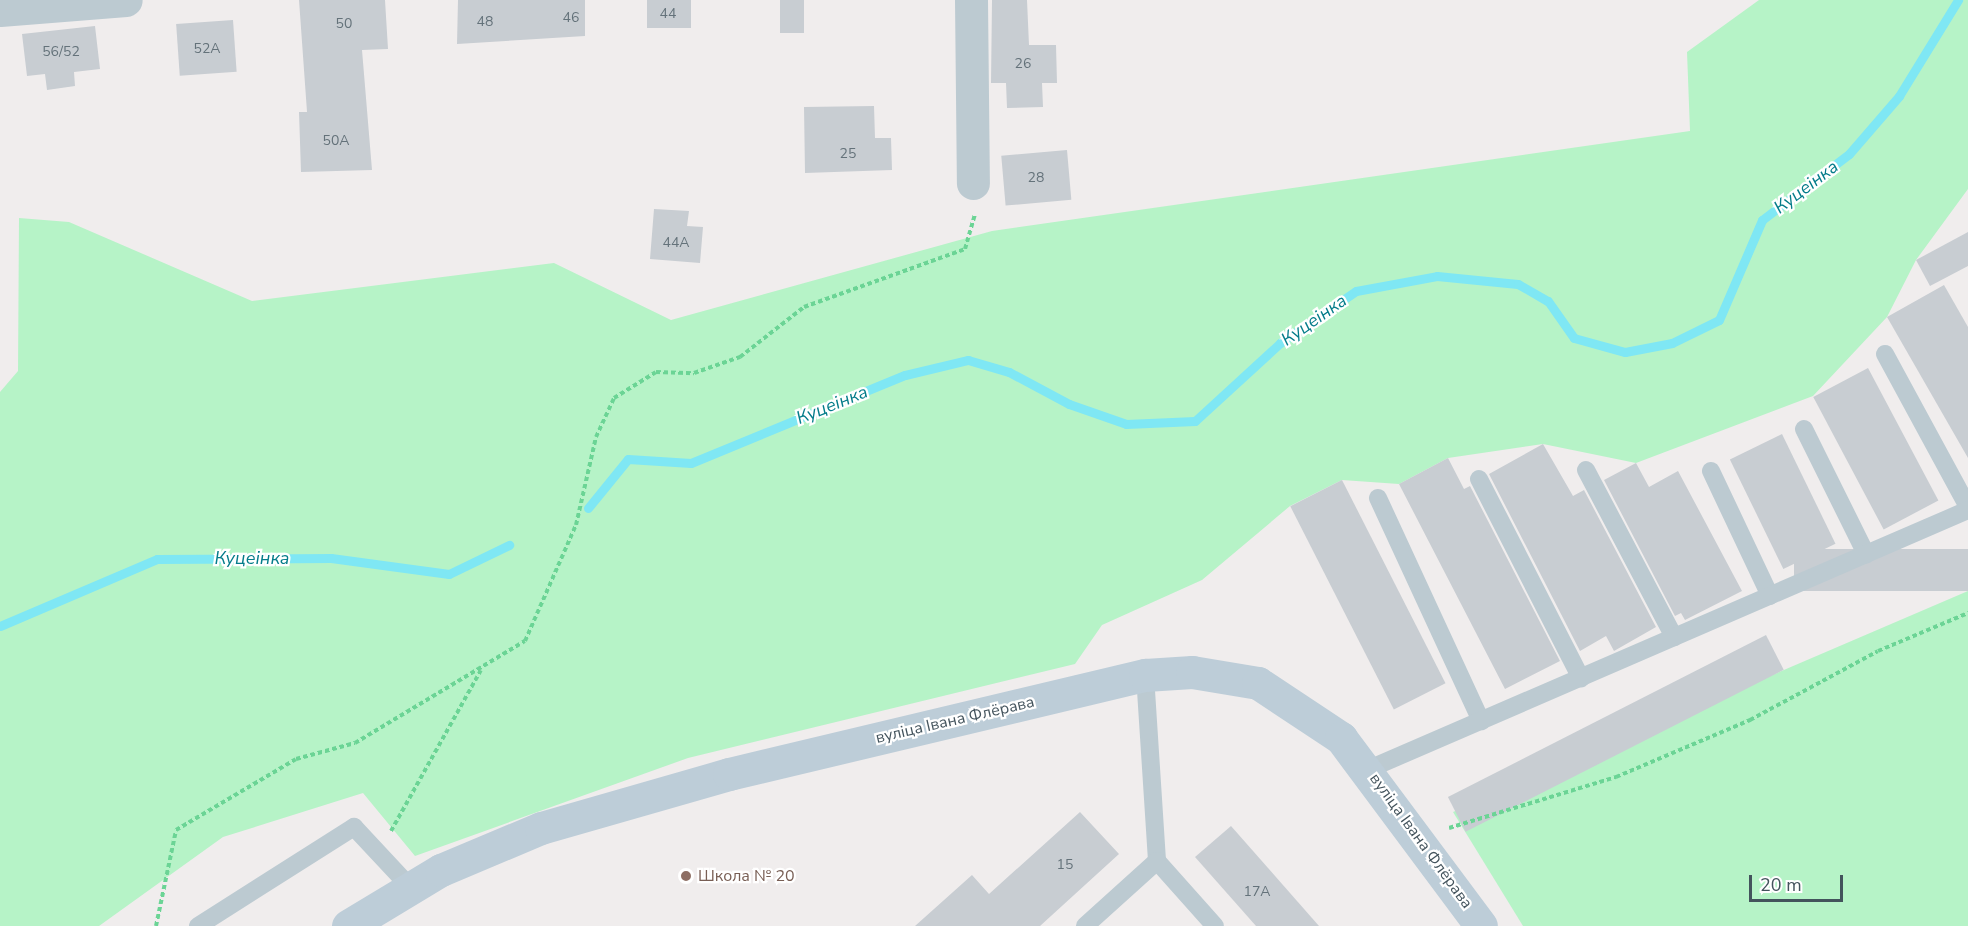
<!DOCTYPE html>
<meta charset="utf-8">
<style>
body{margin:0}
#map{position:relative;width:1968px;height:926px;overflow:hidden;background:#f0eded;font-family:"Nunito Sans",sans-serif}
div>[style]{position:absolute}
.green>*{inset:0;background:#b6f3c7}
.stream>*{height:9px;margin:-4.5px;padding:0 4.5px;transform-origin:4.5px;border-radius:4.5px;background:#7fe7f4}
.building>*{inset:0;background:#c8cdd2;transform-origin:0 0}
.path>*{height:4px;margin-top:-2px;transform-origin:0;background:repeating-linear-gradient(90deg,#6bd495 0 4.5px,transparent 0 7.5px)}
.lane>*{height:18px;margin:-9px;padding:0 9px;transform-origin:9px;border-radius:9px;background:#bccad1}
.street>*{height:33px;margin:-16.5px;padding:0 16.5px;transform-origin:16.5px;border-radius:16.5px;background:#bccad1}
.secondary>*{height:33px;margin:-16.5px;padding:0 16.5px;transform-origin:16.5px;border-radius:16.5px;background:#bdcdd8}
.dots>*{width:16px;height:16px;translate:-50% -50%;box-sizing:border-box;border:3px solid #fff;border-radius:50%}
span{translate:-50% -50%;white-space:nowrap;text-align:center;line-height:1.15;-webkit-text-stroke:4.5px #fff;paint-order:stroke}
.number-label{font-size:14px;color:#64727a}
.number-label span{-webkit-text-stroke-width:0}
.street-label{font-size:16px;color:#43535c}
.education-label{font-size:16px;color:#785e54}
.left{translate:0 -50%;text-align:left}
.water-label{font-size:18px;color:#047c8a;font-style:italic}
.scale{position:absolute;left:1749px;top:875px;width:94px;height:27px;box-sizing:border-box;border:3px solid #43535c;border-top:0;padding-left:8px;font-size:18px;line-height:21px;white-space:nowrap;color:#43535c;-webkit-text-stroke:4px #fff;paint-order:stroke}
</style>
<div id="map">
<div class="green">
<i style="clip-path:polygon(1759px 0,1968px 0,1968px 189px,1916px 260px,1887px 317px,1813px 396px,1636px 463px,1543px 444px,1448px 458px,1399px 484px,1342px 480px,1290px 506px,1202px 580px,1102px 625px,1075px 664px,688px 758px,415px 856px,363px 793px,223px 837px,99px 926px,0 926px,0 392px,18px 371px,19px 218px,69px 222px,252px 301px,554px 263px,671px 320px,992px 231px,1690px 131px,1687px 52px)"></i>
<i style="clip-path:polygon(1968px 591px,1968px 926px,1523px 926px,1453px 812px)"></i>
</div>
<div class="stream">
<i style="left:588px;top:508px;width:63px;rotate:-50.8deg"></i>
<i style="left:628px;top:459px;width:63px;rotate:3.6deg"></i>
<i style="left:691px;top:463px;width:231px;rotate:-22.4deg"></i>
<i style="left:905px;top:375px;width:65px;rotate:-13.4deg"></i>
<i style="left:968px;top:360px;width:43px;rotate:16.3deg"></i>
<i style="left:1009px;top:372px;width:68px;rotate:28.1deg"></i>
<i style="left:1069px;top:404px;width:60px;rotate:19.3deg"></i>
<i style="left:1126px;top:424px;width:69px;rotate:-2.5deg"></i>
<i style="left:1195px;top:421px;width:115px;rotate:-42.5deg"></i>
<i style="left:1280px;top:343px;width:92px;rotate:-34.4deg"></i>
<i style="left:1356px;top:291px;width:82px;rotate:-10.5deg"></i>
<i style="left:1437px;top:276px;width:81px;rotate:5.6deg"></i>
<i style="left:1518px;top:284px;width:34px;rotate:30deg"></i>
<i style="left:1548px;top:301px;width:45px;rotate:54.9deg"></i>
<i style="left:1574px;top:338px;width:53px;rotate:15.4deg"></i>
<i style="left:1625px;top:352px;width:48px;rotate:-10.8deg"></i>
<i style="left:1672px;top:343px;width:52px;rotate:-26.1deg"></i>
<i style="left:1719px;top:320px;width:109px;rotate:-66.7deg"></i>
<i style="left:1762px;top:220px;width:109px;rotate:-37.2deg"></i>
<i style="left:1849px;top:154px;width:77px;rotate:-49.2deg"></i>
<i style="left:1899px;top:96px;width:113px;rotate:-58.4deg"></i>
<i style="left:0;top:626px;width:171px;rotate:-23.1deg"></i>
<i style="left:157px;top:559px;width:174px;rotate:-0.3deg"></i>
<i style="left:331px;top:558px;width:119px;rotate:7.7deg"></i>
<i style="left:449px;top:574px;width:67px;rotate:-25.8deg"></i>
</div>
<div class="building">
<i style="clip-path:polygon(299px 0,385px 0,388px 49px,362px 50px,372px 170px,301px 172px,299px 112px,307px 112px)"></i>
<i style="clip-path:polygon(458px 0,585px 0,585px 36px,457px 44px)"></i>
<i style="left:647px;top:0;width:44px;height:28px"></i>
<i style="left:780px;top:0;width:24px;height:33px"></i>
<i style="clip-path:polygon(992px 0,1027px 0,1029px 45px,1056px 45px,1057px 83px,1042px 83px,1043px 107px,1007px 108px,1006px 83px,991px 83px)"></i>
<i style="left:233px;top:20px;width:52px;height:57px;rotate:86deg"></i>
<i style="clip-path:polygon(95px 26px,100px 69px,74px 72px,75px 86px,47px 90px,45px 74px,27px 76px,22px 34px)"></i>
<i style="clip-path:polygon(874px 106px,875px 138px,891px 138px,892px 170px,805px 173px,804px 107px)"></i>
<i style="left:1067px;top:150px;width:50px;height:66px;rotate:85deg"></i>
<i style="clip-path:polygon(654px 209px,689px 211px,687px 226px,703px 227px,700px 263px,650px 259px)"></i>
<i style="clip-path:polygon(1968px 232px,1968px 266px,1930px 286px,1916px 260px)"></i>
<i style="clip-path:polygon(1944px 285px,1968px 327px,1968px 458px,1887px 317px)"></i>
<i style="left:1868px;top:368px;width:150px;height:62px;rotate:62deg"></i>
<i style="left:1782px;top:434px;width:122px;height:58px;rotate:64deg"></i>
<i style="clip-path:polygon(1543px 444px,1573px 496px,1584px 490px,1656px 627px,1614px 651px,1606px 636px,1580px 651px,1489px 474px)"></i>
<i style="clip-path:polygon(1448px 458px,1464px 489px,1470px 486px,1560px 661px,1505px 689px,1399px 484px)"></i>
<i style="clip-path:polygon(1636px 463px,1649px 487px,1678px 471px,1742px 591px,1685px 620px,1681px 613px,1675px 616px,1604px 480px)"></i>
<i style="left:1342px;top:480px;width:228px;height:58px;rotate:63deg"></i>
<i style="left:1968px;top:549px;width:42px;height:174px;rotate:90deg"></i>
<i style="left:1766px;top:635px;width:39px;height:357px;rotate:63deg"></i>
<i style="clip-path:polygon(1080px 812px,1119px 854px,1040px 926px,915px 926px,972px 875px,989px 894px)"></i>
<i style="clip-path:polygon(1231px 826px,1319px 926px,1256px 926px,1195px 857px)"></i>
</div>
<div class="path">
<i style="left:1449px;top:828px;width:175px;rotate:-17deg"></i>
<i style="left:1616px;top:777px;width:146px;rotate:-23deg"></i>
<i style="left:1750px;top:720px;width:145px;rotate:-28.3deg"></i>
<i style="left:1878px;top:651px;width:98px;rotate:-22.9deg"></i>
<i style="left:391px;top:831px;width:184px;rotate:-60.8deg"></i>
<i style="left:156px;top:926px;width:98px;rotate:-78.2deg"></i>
<i style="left:176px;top:830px;width:139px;rotate:-30.6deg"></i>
<i style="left:296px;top:759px;width:61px;rotate:-15.2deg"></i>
<i style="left:355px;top:743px;width:198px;rotate:-31deg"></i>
<i style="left:525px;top:641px;width:127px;rotate:-66.3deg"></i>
<i style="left:576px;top:525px;width:90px;rotate:-77.2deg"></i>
<i style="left:596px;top:437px;width:43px;rotate:-65.2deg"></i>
<i style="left:614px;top:398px;width:49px;rotate:-31.8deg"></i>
<i style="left:656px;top:372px;width:38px;rotate:2deg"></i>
<i style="left:694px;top:373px;width:49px;rotate:-19.2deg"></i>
<i style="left:740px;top:357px;width:81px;rotate:-38deg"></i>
<i style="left:804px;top:307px;width:171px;rotate:-19.8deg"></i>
<i style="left:965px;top:249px;width:36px;rotate:-74deg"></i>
</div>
<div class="lane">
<i style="left:1885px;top:354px;width:174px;rotate:61.5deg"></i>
<i style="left:1804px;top:429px;width:140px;rotate:63.6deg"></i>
<i style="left:1586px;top:470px;width:189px;rotate:62.2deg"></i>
<i style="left:1711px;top:471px;width:138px;rotate:64.7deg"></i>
<i style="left:1479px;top:479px;width:224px;rotate:62.9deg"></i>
<i style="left:1378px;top:498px;width:246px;rotate:65.2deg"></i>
<i style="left:1145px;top:675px;width:186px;rotate:86.3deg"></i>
<i style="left:1157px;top:861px;width:87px;rotate:48.3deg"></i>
<i style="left:1369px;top:769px;width:653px;rotate:-23.38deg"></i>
<i style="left:198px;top:926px;width:185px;rotate:-32.4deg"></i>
<i style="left:354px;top:827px;width:82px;rotate:47deg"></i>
<i style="left:1085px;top:926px;width:97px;rotate:-42.1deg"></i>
</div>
<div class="street">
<i style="left:971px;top:0;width:183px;rotate:89.4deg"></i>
<i style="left:0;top:10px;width:126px;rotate:-4.5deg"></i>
</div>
<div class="secondary">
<i style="left:348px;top:926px;width:109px;rotate:-31.1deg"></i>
<i style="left:441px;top:870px;width:108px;rotate:-22.8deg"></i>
<i style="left:541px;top:828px;width:196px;rotate:-16deg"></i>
<i style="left:729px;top:774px;width:428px;rotate:-13.4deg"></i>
<i style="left:1145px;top:675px;width:47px;rotate:-3.7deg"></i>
<i style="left:1192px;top:672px;width:67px;rotate:9.5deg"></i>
<i style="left:1258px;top:683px;width:100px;rotate:33.5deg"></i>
<i style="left:1341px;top:738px;width:234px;rotate:53.3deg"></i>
</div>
<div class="dots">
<i style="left:686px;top:876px;background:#8d6e63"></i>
</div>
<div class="number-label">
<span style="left:668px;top:14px">44</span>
<span style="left:571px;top:18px">46</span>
<span style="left:485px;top:22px">48</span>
<span style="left:344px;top:24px">50</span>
<span style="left:207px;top:49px">52А</span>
<span style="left:61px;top:52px">56/52</span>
<span style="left:1023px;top:64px">26</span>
<span style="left:336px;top:141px">50А</span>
<span style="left:848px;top:154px">25</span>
<span style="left:1036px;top:178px">28</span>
<span style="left:676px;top:243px">44А</span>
<span style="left:1065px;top:865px">15</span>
<span style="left:1257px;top:892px">17А</span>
</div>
<div class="street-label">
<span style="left:955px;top:720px;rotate:-13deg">вуліца Івана Флёрава</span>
<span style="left:1421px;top:841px;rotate:54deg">вуліца Івана Флёрава</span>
</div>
<div class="education-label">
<span class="left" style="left:698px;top:876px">Школа № 20</span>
</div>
<div class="water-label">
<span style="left:1806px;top:187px;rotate:-37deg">Куцеінка</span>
<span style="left:1314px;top:320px;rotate:-35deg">Куцеінка</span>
<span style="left:832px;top:405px;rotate:-22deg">Куцеінка</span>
<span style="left:252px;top:558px">Куцеінка</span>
</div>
<div class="scale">20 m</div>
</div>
